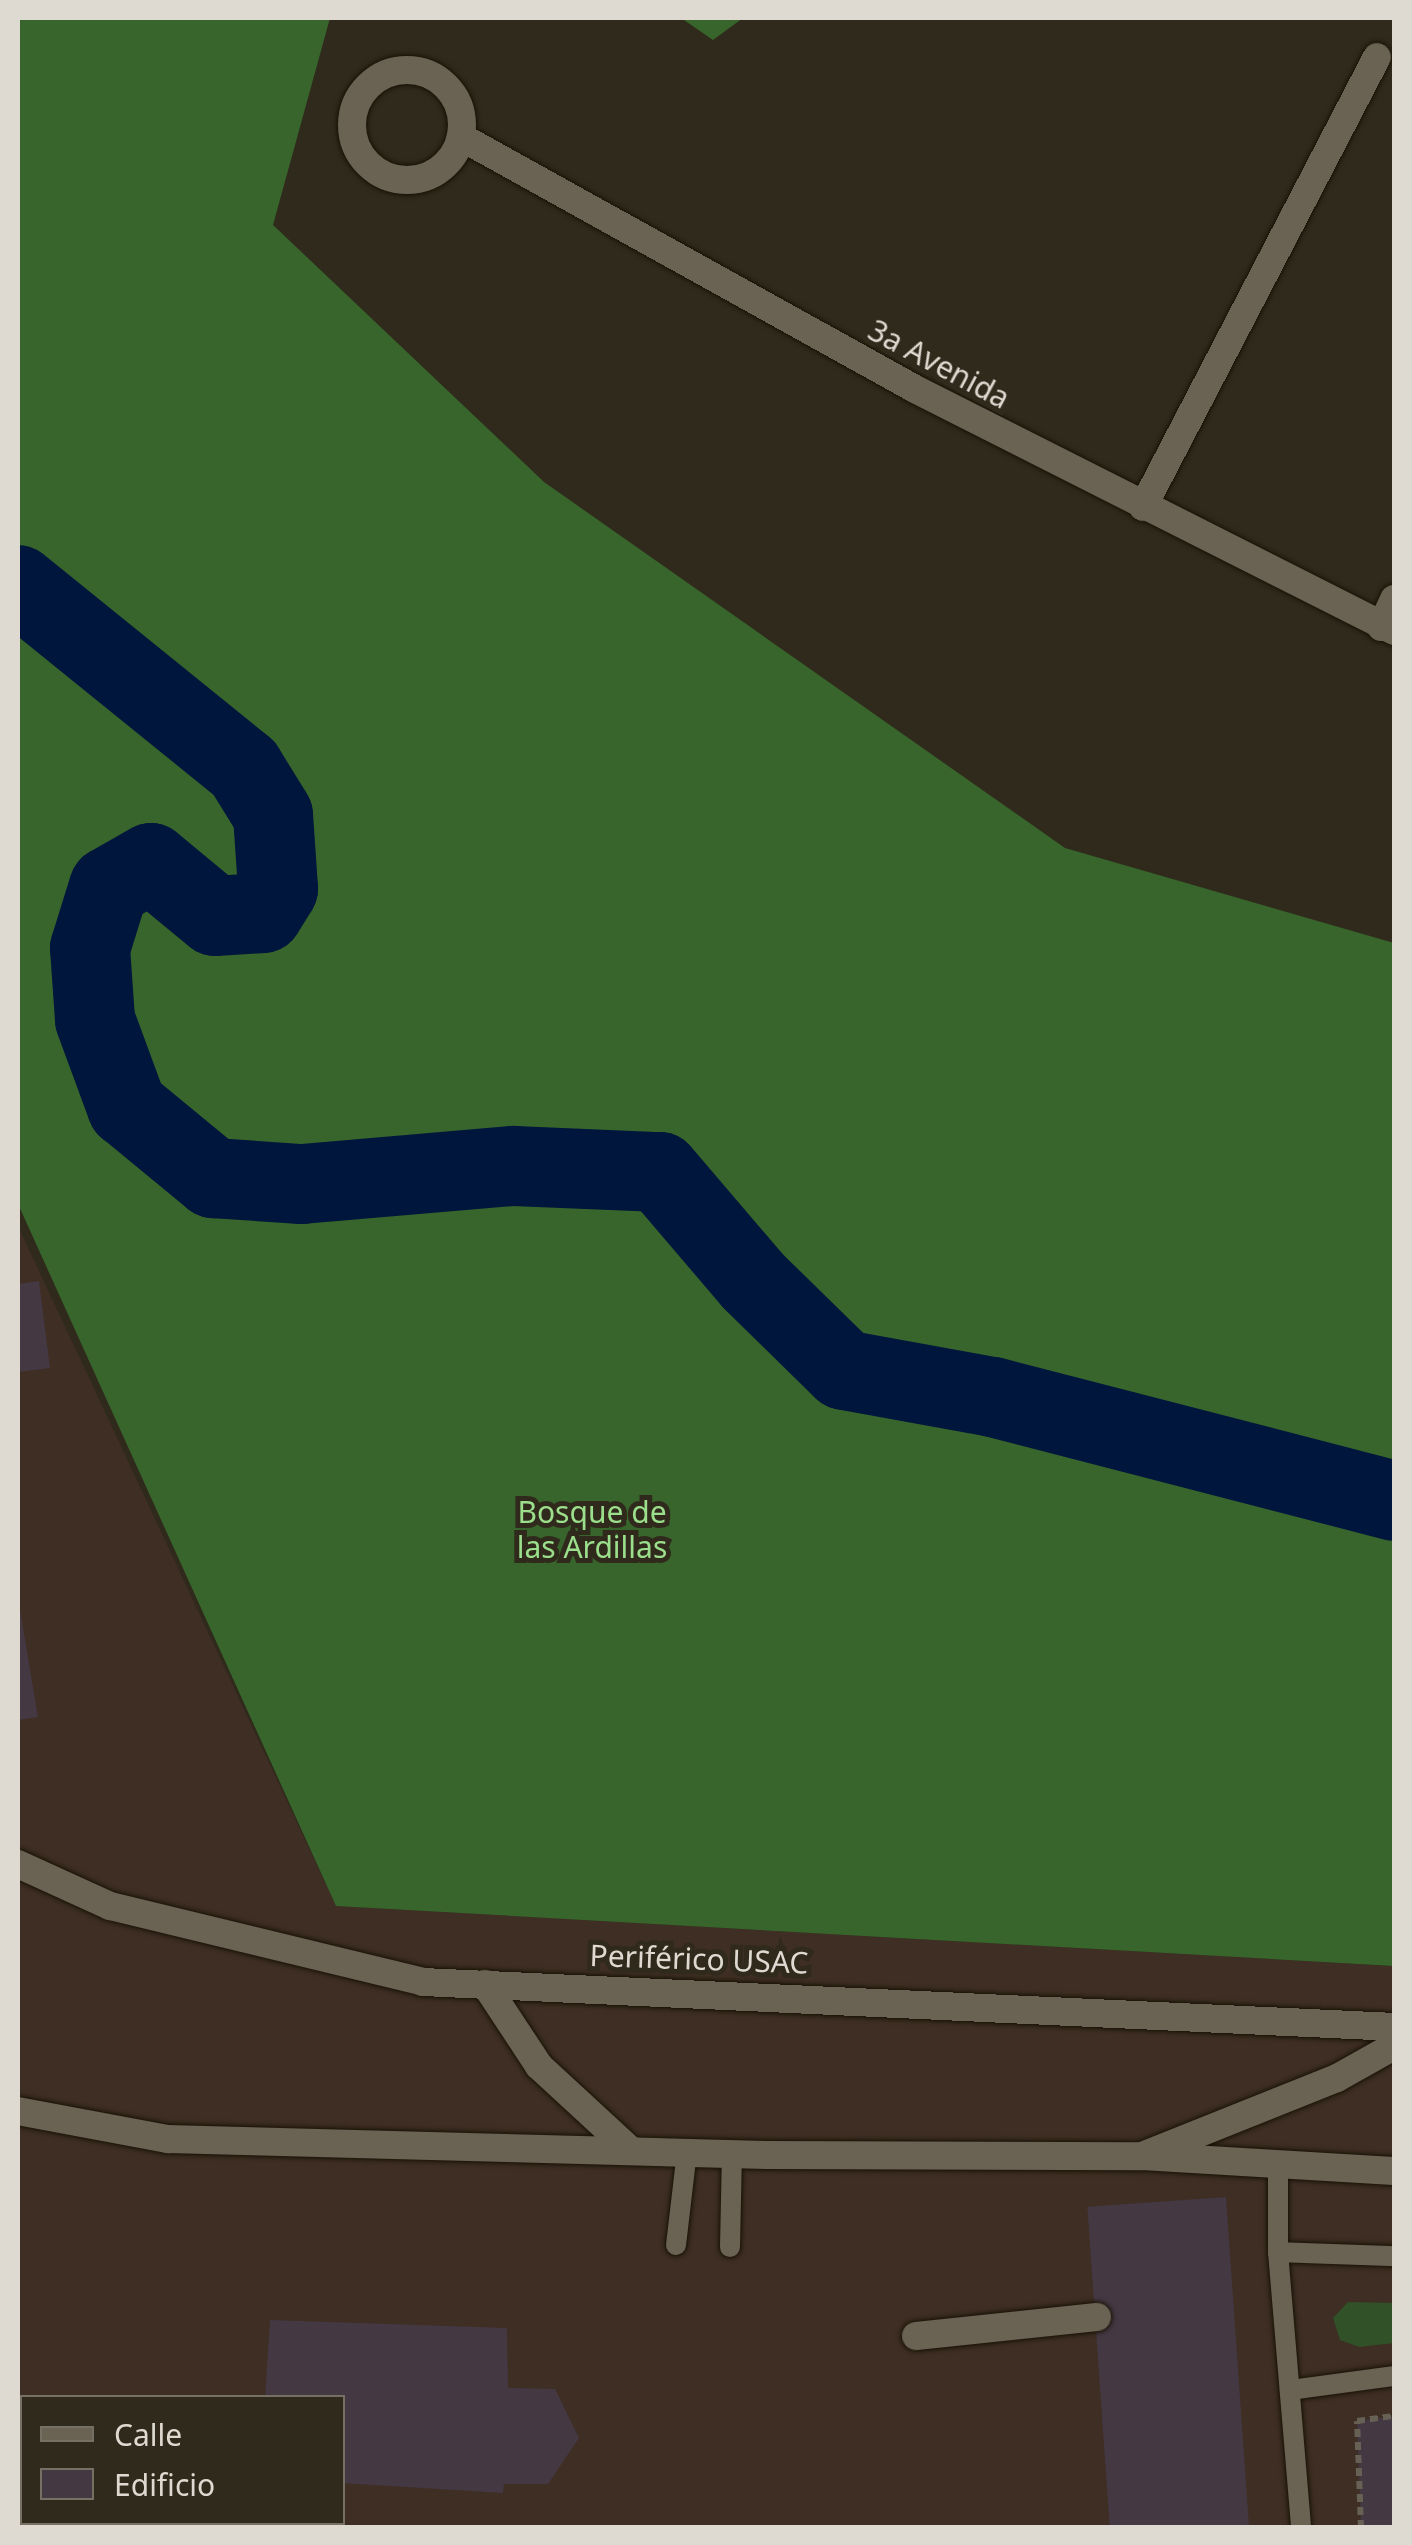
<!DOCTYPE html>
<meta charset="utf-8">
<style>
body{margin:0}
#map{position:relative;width:1412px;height:2545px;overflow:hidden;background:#302a1c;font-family:"Noto Sans",sans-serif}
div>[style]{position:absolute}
.education>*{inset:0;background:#3e2e23}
.green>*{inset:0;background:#315129}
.forest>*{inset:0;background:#37652c}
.river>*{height:80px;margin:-40px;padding:0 40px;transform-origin:40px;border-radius:40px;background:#00163c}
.building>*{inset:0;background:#443843;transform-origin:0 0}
.path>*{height:6px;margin-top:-3px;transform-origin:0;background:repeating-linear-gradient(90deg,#676155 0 8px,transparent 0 13px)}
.roads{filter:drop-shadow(0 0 2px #181206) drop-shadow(0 0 2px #181206)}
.service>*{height:20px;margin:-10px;padding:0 10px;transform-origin:10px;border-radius:10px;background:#6a6253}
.pedestrian>*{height:28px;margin:-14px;padding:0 14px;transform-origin:14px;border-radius:14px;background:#6a6253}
.minor>*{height:28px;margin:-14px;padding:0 14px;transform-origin:14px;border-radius:14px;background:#6a6253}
.minor>.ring{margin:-14px;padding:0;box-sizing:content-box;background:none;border:28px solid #6a6253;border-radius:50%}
.tertiary>*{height:28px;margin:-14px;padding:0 14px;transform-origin:14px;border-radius:14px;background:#6a6253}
span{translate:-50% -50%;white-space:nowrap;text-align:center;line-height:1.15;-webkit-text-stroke:10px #302a1c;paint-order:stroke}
.street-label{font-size:30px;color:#dedad1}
.park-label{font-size:30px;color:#9bde8b}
.frame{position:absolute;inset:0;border:20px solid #dedad1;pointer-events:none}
.legend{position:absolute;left:20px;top:2395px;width:325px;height:130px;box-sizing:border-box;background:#302a1c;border:2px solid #767064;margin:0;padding:12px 18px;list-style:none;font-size:30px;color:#dedad1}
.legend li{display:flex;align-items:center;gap:20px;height:50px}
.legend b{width:50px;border:2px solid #767064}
</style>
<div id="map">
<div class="education">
<i style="clip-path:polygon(evenodd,18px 1226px,336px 1906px,1394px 1966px,1394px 2527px,18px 2527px,18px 1226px,22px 2398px,342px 2398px,342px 2522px,22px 2522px,22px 2398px)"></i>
</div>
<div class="green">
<i style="clip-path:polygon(1348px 2302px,1394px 2303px,1394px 2343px,1359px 2347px,1340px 2340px,1333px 2318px)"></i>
</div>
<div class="forest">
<i style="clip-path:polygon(18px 18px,330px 18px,273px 225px,544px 482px,1065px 848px,1394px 943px,1394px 1966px,336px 1906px,18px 1204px)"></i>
<i style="clip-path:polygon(681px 18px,743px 18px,713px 40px)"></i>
</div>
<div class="river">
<i style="left:18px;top:585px;width:291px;rotate:39deg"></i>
<i style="left:244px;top:768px;width:55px;rotate:58.3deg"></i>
<i style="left:273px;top:815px;width:74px;rotate:86.1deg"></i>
<i style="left:278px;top:889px;width:28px;rotate:122deg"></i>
<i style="left:263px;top:913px;width:48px;rotate:176.4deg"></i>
<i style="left:215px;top:916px;width:83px;rotate:-140.4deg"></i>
<i style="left:151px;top:863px;width:48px;rotate:150.3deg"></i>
<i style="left:109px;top:887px;width:64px;rotate:107.3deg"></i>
<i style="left:90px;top:948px;width:72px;rotate:86deg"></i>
<i style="left:95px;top:1020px;width:93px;rotate:69.8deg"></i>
<i style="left:127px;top:1107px;width:112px;rotate:39.5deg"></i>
<i style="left:213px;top:1178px;width:89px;rotate:3.9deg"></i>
<i style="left:302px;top:1184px;width:213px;rotate:-4.9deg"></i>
<i style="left:514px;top:1166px;width:146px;rotate:2.4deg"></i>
<i style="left:660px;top:1172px;width:143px;rotate:49.5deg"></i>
<i style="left:753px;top:1281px;width:127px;rotate:44.4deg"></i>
<i style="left:844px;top:1370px;width:151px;rotate:10.3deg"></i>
<i style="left:993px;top:1397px;width:414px;rotate:14.5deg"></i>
</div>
<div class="building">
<i style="clip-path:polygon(39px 1281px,50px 1368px,18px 1372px,18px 1284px)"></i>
<i style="clip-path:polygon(18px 1598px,38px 1717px,18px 1720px)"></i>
<i style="left:1226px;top:2197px;width:332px;height:139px;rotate:86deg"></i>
<i style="clip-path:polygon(270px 2320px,507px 2328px,508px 2388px,555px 2389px,579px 2438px,548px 2484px,504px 2484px,503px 2493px,342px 2483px,342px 2398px,265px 2398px)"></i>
<i style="clip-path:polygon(1394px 2416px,1394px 2528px,1361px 2528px,1357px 2421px)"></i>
</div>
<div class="path">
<i style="left:1361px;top:2528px;width:107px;rotate:-92.1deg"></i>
<i style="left:1357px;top:2421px;width:37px;rotate:-8deg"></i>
</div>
<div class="roads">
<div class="service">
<i style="left:1278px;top:2163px;width:89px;rotate:90deg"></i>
<i style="left:1278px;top:2252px;width:277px;rotate:85.2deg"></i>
<i style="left:676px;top:2245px;width:94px;rotate:-83.3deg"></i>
<i style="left:730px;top:2247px;width:92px;rotate:-88.8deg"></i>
<i style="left:1278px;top:2252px;width:116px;rotate:2deg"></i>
<i style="left:1290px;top:2390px;width:105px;rotate:-7.7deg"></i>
</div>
<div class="pedestrian">
<i style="left:916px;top:2336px;width:182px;rotate:-6deg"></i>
</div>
<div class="minor">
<i class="ring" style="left:352px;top:70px;width:82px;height:82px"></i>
<i style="left:461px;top:137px;width:519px;rotate:29.03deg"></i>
<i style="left:915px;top:389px;width:537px;rotate:26.8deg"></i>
<i style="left:1143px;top:507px;width:507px;rotate:-62.53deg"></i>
<i style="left:1381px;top:627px;width:31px;rotate:-65deg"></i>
<i style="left:18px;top:2111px;width:153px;rotate:10.6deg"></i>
<i style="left:168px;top:2139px;width:598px;rotate:1.53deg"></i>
<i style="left:766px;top:2155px;width:376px;rotate:0.2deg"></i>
<i style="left:1142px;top:2156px;width:252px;rotate:3.4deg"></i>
</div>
<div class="tertiary">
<i style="left:18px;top:1864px;width:101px;rotate:24.5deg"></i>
<i style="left:110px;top:1906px;width:322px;rotate:13.6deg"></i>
<i style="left:423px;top:1982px;width:972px;rotate:2.65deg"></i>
<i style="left:485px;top:1984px;width:98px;rotate:56.6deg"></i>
<i style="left:539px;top:2066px;width:124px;rotate:42.7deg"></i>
<i style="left:1142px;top:2156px;width:210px;rotate:-21.8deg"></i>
<i style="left:1337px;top:2078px;width:65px;rotate:-29.3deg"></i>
</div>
</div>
<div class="street-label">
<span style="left:939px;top:364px;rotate:28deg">3a Avenida</span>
<span style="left:699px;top:1959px;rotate:2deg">Periférico USAC</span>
</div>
<div class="park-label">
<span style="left:592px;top:1529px">Bosque de<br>las Ardillas</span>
</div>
<div class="frame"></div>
<ul class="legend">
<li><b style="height:12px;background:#6a6253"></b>Calle</li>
<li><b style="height:28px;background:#443843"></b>Edificio</li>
</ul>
</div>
